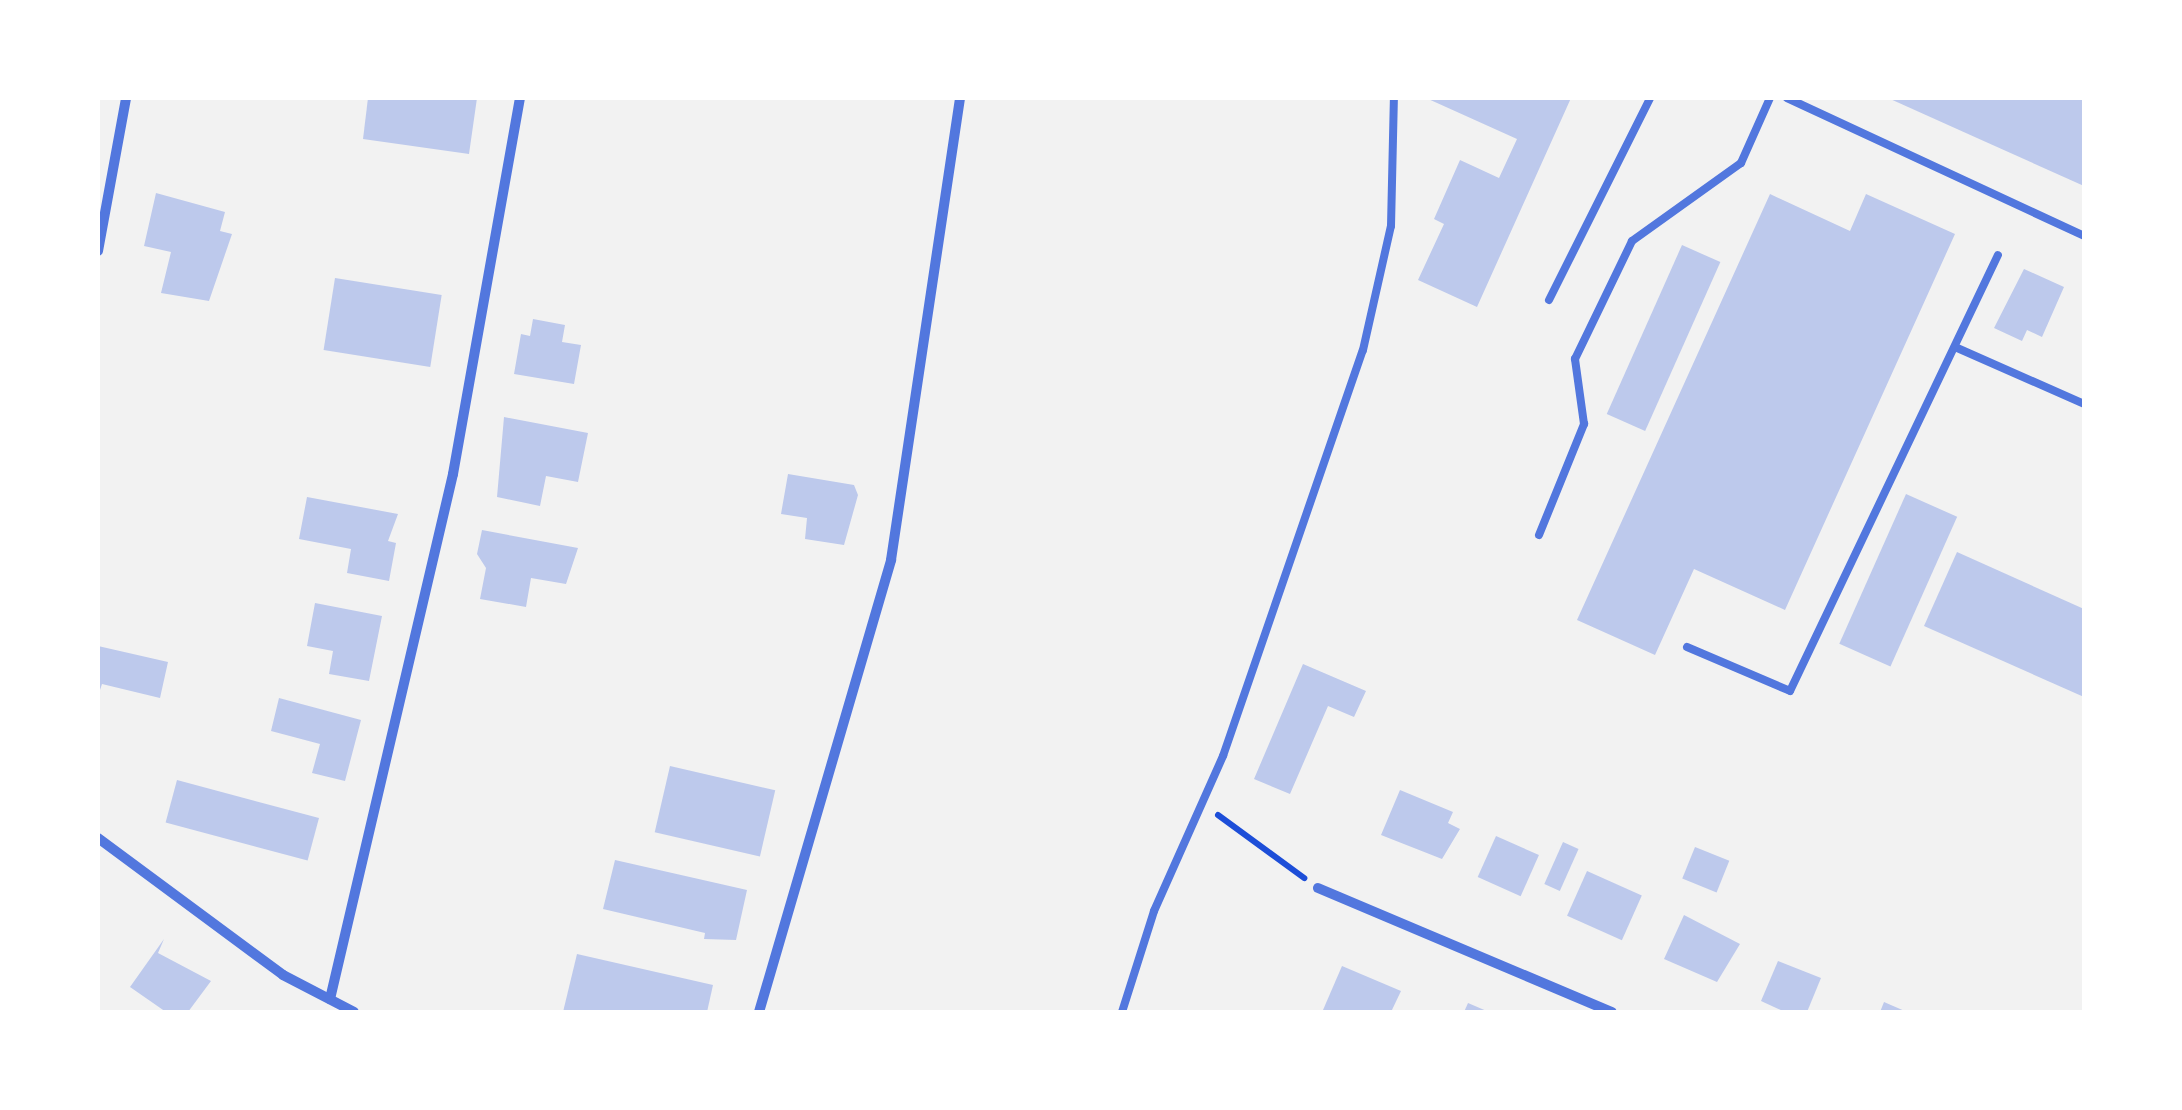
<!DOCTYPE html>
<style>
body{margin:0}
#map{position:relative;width:2182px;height:1110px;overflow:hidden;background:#f2f2f2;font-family:"Open Sans",sans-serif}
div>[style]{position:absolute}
.building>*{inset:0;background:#bdc9ec;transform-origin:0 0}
.path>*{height:6px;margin:-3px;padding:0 3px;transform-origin:3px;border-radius:3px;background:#1d4ed8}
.service>*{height:8px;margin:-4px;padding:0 4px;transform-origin:4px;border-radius:4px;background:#5277de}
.minor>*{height:10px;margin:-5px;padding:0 5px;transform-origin:5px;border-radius:5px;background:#5277de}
span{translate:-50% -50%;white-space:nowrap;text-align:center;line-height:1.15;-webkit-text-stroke:8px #fff;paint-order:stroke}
.frame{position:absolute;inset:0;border:100px solid #fff;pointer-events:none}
</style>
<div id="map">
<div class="building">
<i style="clip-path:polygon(368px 98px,477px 98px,469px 154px,363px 139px)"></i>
<i style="clip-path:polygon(1426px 98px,1571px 98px,1477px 307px,1418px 280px,1444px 224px,1434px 219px,1460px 160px,1499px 178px,1517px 139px)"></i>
<i style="clip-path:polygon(1888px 98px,2084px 98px,2084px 186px,1977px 138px)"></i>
<i style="clip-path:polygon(156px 193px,225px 212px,220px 231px,232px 234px,209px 301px,161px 293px,171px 252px,144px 246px)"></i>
<i style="clip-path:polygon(1770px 194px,1850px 231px,1866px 194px,1955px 234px,1785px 610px,1694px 569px,1655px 655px,1577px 620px)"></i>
<i style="left:1682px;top:245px;width:42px;height:185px;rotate:24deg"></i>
<i style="clip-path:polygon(2024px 269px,2064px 287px,2042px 337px,2027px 330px,2022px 341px,1994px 328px)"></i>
<i style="left:335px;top:278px;width:108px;height:73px;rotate:9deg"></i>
<i style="clip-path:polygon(533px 319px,565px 325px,562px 342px,581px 345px,574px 384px,514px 374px,521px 334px,530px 336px)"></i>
<i style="clip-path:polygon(504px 417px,588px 433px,578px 482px,546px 476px,540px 506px,497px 497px)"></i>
<i style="clip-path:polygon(788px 474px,854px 485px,858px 495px,844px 545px,805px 539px,807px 518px,781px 514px)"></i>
<i style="left:1906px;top:494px;width:56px;height:164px;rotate:24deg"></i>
<i style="clip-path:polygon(307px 497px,398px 514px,388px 541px,396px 543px,389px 581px,347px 573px,351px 549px,299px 539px)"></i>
<i style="clip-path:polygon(482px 530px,578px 548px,566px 584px,531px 578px,526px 607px,480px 599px,486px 568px,477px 554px)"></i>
<i style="clip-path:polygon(1957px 552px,2084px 609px,2084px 697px,1924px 626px)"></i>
<i style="clip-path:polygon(315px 603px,382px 616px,369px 681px,329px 674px,333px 651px,307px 646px)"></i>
<i style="clip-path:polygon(98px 646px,168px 662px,160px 698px,102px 684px,98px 696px)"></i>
<i style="clip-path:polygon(1303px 664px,1366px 691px,1354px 717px,1328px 706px,1290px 794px,1254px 779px)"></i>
<i style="clip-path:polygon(279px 698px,361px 720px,345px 781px,312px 773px,320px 744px,271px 731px)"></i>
<i style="left:670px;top:766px;width:108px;height:68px;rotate:13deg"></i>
<i style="left:177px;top:780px;width:147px;height:44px;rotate:15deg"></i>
<i style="clip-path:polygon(1400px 790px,1453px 812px,1448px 823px,1460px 829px,1442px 859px,1381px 835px)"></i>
<i style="left:1496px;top:836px;width:47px;height:45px;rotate:24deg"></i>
<i style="left:1563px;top:842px;width:17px;height:46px;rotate:24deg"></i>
<i style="left:1695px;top:847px;width:37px;height:34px;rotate:22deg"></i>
<i style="clip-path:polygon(615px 860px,747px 890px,736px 940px,704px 939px,705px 933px,603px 909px)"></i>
<i style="left:1587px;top:871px;width:60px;height:49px;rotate:24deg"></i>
<i style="clip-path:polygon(1684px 915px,1740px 944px,1717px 982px,1664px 959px)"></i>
<i style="clip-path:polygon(164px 939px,158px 953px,211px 981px,188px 1012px,166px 1012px,130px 987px)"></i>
<i style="clip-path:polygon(577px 954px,713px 985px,707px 1012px,563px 1012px)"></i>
<i style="clip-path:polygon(1778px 961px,1821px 978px,1807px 1012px,1785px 1012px,1761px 1001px)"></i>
<i style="clip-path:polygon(1342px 966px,1401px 991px,1391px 1012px,1323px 1010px)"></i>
<i style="clip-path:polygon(1884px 1002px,1907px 1012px,1880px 1012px)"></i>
<i style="clip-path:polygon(1468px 1003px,1489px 1012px,1464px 1012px)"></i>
</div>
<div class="path">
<i style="left:1218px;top:815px;width:107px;rotate:36.2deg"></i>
</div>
<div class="service">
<i style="left:1787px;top:98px;width:327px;rotate:24.9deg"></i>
<i style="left:1549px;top:300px;width:226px;rotate:-63.4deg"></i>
<i style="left:1955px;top:347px;width:141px;rotate:23.8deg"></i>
<i style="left:1539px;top:535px;width:120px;rotate:-67.9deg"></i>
<i style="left:1584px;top:424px;width:66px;rotate:-97.9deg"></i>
<i style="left:1575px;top:359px;width:131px;rotate:-64.2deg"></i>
<i style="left:1632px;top:241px;width:134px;rotate:-35.6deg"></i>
<i style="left:1741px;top:163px;width:71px;rotate:-66deg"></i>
<i style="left:1687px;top:647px;width:112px;rotate:23.1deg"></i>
<i style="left:1790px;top:691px;width:483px;rotate:-64.5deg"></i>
<i style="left:1122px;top:1012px;width:106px;rotate:-72.4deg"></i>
<i style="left:1154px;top:911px;width:170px;rotate:-66deg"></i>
<i style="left:1223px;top:756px;width:429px;rotate:-71deg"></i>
<i style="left:1363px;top:350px;width:127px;rotate:-77.3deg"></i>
<i style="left:1391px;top:226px;width:128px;rotate:-88.7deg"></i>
</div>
<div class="minor">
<i style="left:98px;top:251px;width:156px;rotate:-79.6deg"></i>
<i style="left:98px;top:838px;width:230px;rotate:36.5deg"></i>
<i style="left:283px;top:975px;width:80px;rotate:27.5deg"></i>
<i style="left:1318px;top:888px;width:319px;rotate:22.9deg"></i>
<i style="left:330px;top:999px;width:539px;rotate:-76.81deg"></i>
<i style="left:453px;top:474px;width:382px;rotate:-79.9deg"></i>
<i style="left:759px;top:1012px;width:471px;rotate:-73.7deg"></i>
<i style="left:891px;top:560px;width:467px;rotate:-81.5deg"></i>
</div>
<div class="frame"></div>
</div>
